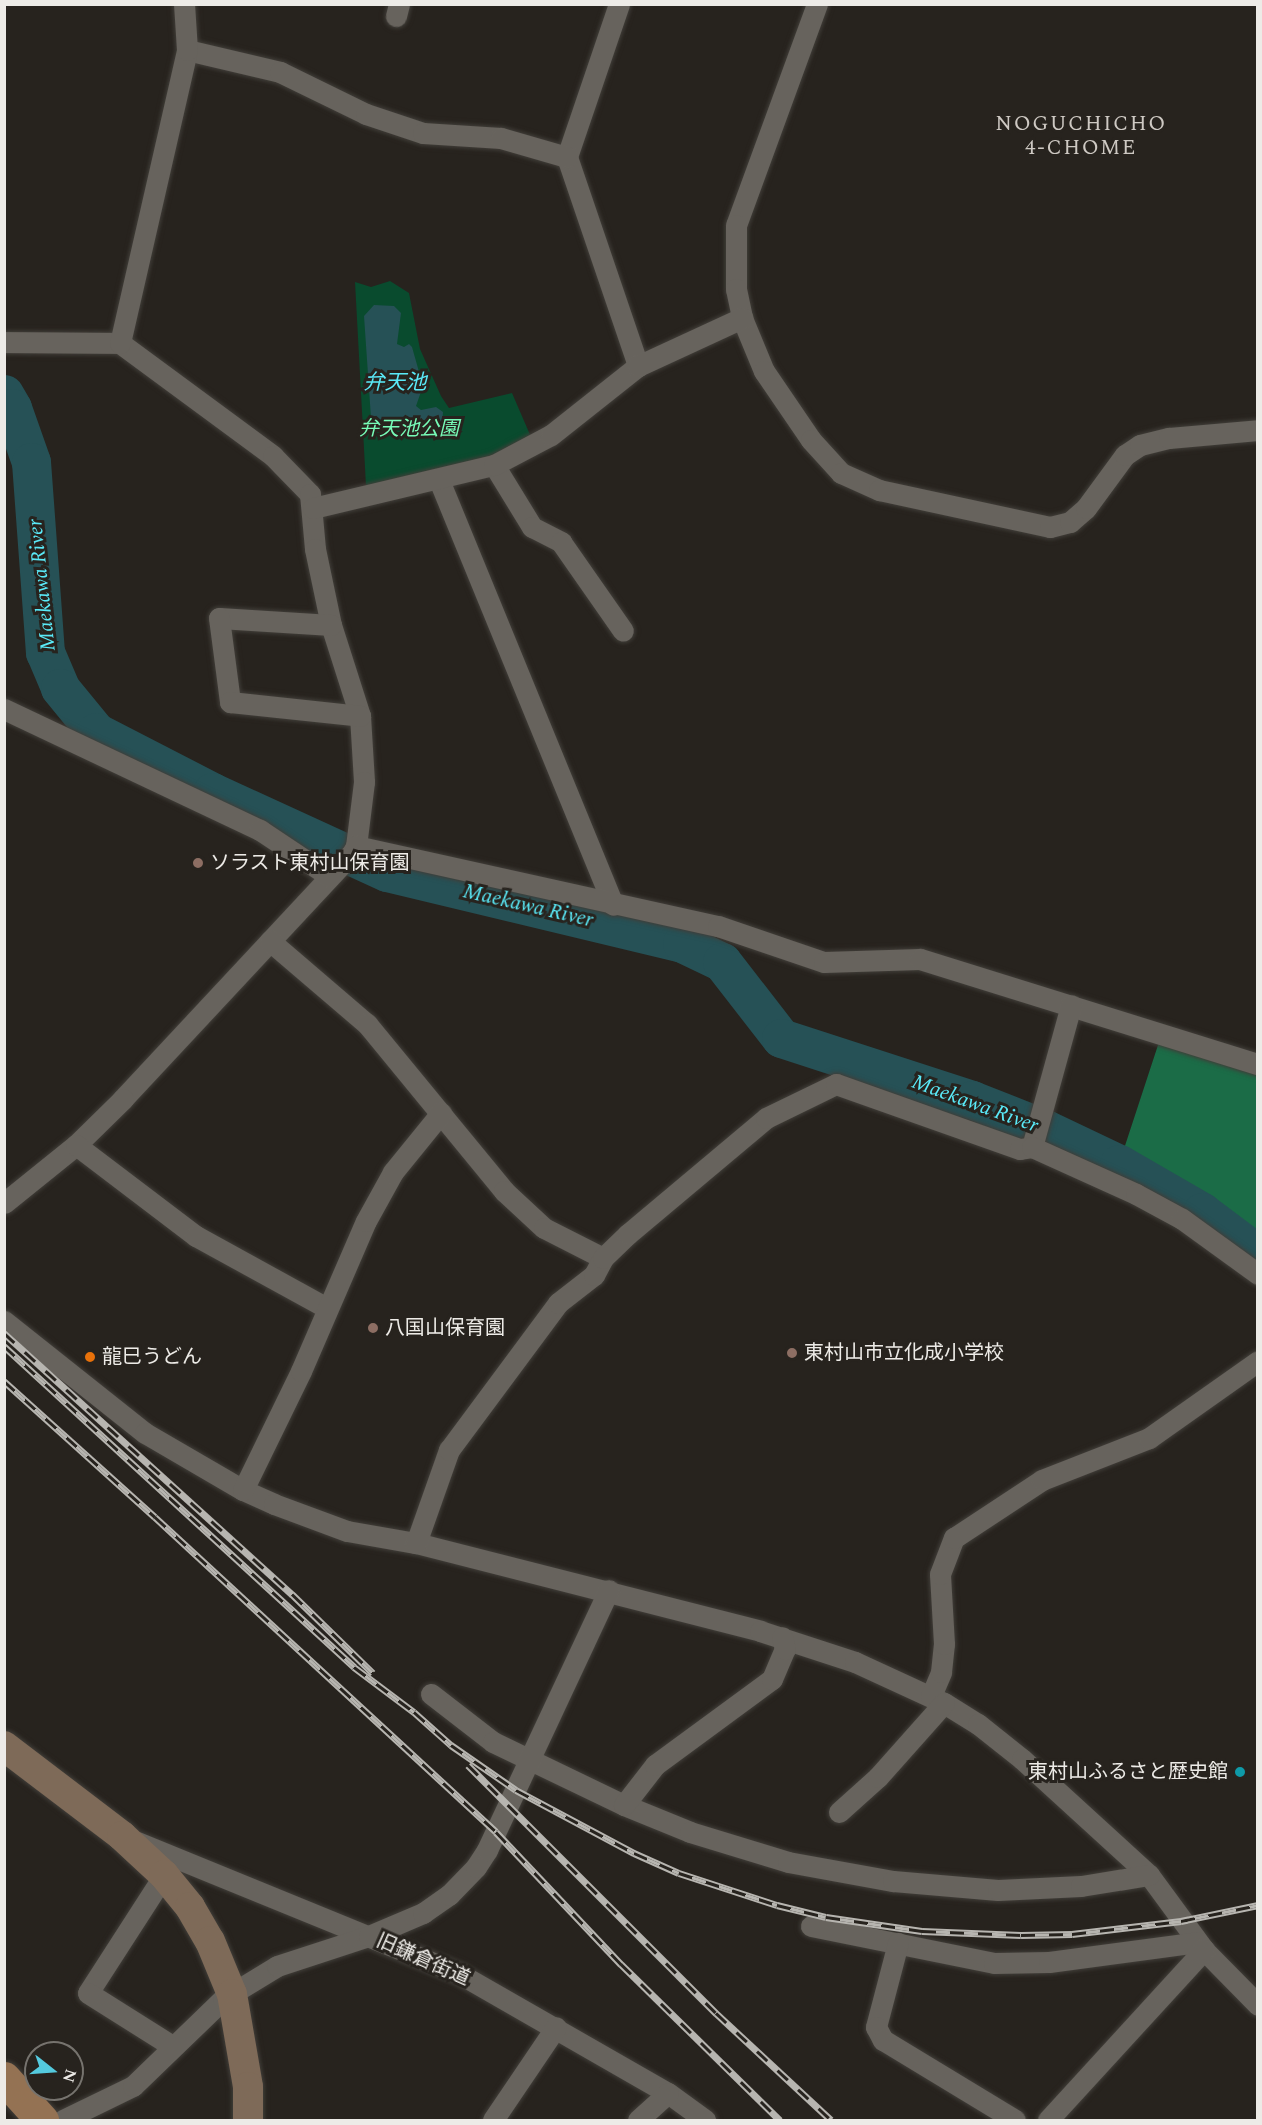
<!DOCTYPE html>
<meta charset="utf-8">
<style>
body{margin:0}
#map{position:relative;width:1262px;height:2125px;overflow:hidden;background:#27231e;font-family:Spectral,"Noto Sans JP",serif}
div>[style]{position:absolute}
.green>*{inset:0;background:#094b2e}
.forest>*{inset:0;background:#1b6c47}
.water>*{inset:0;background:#265156}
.river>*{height:39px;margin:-19.5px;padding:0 19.5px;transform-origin:19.5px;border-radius:19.5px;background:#265156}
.roads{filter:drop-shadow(0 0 2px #413e39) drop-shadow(0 0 2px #413e39)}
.street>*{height:21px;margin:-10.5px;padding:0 10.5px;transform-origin:10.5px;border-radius:10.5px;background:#67635d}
.secondary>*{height:30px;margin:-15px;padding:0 15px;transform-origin:15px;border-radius:15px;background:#7e6a58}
.primary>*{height:33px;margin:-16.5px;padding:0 16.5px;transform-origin:16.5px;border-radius:16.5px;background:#947253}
.rail>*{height:7px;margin-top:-3.5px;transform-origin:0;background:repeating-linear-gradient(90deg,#27231e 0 14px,#b7b5b0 0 28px);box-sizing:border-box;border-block:2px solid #b7b5b0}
.dots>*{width:16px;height:16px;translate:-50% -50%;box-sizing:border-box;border:3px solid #27231e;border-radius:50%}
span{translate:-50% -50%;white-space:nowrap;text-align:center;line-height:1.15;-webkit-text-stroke:6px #27231e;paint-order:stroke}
.park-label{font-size:20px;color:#77fbb7;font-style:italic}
.poi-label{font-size:20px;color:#edebe7}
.left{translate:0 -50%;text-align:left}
.right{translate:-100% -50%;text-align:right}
.street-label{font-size:20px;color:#edebe7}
.neighbourhood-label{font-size:21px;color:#cec9c3;letter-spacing:1.5px}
.water-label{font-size:21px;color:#5ae9f7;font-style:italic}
.frame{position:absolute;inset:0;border:6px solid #edebe7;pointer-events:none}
.north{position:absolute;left:24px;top:2041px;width:60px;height:60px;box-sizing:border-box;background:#27231e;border:2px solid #76736e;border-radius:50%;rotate:107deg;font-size:16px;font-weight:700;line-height:24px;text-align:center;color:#edebe7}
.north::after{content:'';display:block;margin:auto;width:21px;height:27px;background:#54cade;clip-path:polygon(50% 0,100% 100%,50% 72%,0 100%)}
</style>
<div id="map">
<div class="green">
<i style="clip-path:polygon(390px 281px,409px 293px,420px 349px,441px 396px,449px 408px,512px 393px,531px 437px,484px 459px,366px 486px,355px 282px,371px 287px)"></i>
</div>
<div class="forest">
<i style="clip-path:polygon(1159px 1042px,1257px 1073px,1257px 1254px,1202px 1212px,1119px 1164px)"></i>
</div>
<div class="water">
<i style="clip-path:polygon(374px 305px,394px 306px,401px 313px,397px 344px,404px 347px,409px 344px,412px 347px,423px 386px,416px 406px,421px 410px,436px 407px,443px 412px,442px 426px,427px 434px,413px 435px,398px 426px,373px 421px,371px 418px,364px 316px)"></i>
</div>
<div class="river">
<i style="left:4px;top:394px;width:16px;rotate:60deg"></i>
<i style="left:12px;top:408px;width:57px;rotate:70.6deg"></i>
<i style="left:31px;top:462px;width:191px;rotate:85.8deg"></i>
<i style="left:45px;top:652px;width:39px;rotate:67deg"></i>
<i style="left:60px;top:688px;width:57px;rotate:50.7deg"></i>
<i style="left:96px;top:732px;width:131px;rotate:27.3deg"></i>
<i style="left:212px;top:792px;width:192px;rotate:24.6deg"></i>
<i style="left:387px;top:872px;width:303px;rotate:13.5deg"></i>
<i style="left:682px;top:943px;width:44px;rotate:25.4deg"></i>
<i style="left:722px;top:962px;width:96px;rotate:52.2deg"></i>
<i style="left:781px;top:1038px;width:201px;rotate:18deg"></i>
<i style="left:972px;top:1100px;width:79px;rotate:21.7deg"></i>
<i style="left:1045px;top:1129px;width:82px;rotate:25.3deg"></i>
<i style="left:1119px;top:1164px;width:96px;rotate:30deg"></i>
<i style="left:1202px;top:1212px;width:70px;rotate:36.9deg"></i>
</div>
<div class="roads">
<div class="street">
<i style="left:619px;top:4px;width:162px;rotate:108.8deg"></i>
<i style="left:567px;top:157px;width:221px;rotate:71.2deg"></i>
<i style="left:817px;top:4px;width:235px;rotate:110.1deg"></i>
<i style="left:736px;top:225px;width:64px;rotate:90deg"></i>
<i style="left:736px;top:289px;width:30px;rotate:78deg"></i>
<i style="left:742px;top:318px;width:57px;rotate:67.5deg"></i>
<i style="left:764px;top:371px;width:83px;rotate:55.7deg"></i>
<i style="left:811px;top:440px;width:45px;rotate:47.7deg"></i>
<i style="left:841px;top:473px;width:42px;rotate:24.1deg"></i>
<i style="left:879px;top:490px;width:175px;rotate:12.2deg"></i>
<i style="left:1050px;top:527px;width:21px;rotate:-14deg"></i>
<i style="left:1070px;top:522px;width:21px;rotate:-41deg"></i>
<i style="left:1086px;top:508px;width:66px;rotate:-53.7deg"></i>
<i style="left:1125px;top:455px;width:18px;rotate:-34deg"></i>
<i style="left:1140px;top:445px;width:30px;rotate:-14deg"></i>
<i style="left:1169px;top:438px;width:89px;rotate:-5.1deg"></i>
<i style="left:396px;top:16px;width:12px;rotate:-76deg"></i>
<i style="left:187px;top:50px;width:96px;rotate:13.3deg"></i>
<i style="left:280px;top:72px;width:96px;rotate:26deg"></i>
<i style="left:366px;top:114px;width:60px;rotate:18.4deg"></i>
<i style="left:423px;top:133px;width:78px;rotate:3.7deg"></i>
<i style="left:501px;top:138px;width:69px;rotate:16.1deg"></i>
<i style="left:4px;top:342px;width:116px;rotate:0.5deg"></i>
<i style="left:120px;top:343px;width:190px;rotate:36.4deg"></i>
<i style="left:273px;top:456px;width:53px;rotate:45.8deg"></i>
<i style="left:310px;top:494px;width:55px;rotate:84.8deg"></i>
<i style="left:315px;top:549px;width:78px;rotate:78.1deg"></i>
<i style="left:331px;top:625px;width:96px;rotate:72.3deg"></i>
<i style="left:360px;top:716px;width:66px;rotate:86.5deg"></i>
<i style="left:364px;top:782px;width:64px;rotate:97.1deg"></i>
<i style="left:356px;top:846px;width:7px;rotate:117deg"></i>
<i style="left:353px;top:852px;width:338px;rotate:133deg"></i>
<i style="left:123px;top:1099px;width:66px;rotate:135.6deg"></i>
<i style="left:76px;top:1145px;width:92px;rotate:141.1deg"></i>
<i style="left:120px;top:343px;width:301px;rotate:-77.1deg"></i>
<i style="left:187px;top:50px;width:46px;rotate:-93.7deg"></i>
<i style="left:494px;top:465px;width:73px;rotate:58.5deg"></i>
<i style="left:532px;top:527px;width:33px;rotate:27deg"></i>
<i style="left:561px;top:542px;width:108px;rotate:55.1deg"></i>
<i style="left:439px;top:480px;width:459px;rotate:67.7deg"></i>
<i style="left:313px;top:508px;width:186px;rotate:-13.4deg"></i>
<i style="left:494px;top:465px;width:64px;rotate:-27.8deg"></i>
<i style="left:551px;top:435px;width:111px;rotate:-38.4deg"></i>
<i style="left:638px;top:366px;width:115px;rotate:-24.8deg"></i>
<i style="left:331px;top:625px;width:112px;rotate:-176.4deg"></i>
<i style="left:219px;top:618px;width:85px;rotate:82.5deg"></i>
<i style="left:230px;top:702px;width:131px;rotate:6.1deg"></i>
<i style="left:4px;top:709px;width:283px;rotate:25.3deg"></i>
<i style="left:260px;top:830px;width:83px;rotate:33.7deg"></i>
<i style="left:356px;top:846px;width:371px;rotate:12.5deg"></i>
<i style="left:718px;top:926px;width:112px;rotate:18.8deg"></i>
<i style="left:824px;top:962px;width:96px;rotate:-1.8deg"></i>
<i style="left:920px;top:959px;width:354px;rotate:17.3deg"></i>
<i style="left:270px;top:941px;width:128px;rotate:40.6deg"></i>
<i style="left:367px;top:1024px;width:216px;rotate:50.6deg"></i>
<i style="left:504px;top:1191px;width:54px;rotate:42.8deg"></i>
<i style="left:544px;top:1228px;width:66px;rotate:27deg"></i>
<i style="left:76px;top:1145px;width:151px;rotate:37.2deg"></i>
<i style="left:196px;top:1236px;width:149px;rotate:28.8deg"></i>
<i style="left:1032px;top:1147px;width:147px;rotate:-74.6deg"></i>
<i style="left:4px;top:1321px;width:180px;rotate:38.5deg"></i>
<i style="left:145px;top:1433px;width:113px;rotate:30.2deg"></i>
<i style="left:243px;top:1490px;width:34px;rotate:24deg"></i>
<i style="left:274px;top:1504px;width:78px;rotate:20.3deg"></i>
<i style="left:347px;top:1531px;width:70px;rotate:9.9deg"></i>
<i style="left:416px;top:1543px;width:355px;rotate:14.3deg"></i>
<i style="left:760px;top:1631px;width:100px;rotate:18.1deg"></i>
<i style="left:855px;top:1662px;width:98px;rotate:24.7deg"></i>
<i style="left:944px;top:1703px;width:40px;rotate:32deg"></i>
<i style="left:978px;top:1724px;width:56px;rotate:38.5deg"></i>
<i style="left:1022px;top:1759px;width:172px;rotate:42.4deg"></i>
<i style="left:1149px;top:1875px;width:93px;rotate:53.7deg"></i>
<i style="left:1204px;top:1950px;width:77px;rotate:45.5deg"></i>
<i style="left:243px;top:1490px;width:132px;rotate:-64deg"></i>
<i style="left:301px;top:1371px;width:163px;rotate:-66.6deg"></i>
<i style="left:366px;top:1221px;width:56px;rotate:-61.1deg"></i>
<i style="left:393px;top:1172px;width:76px;rotate:-50.9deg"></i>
<i style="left:416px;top:1543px;width:99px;rotate:-70.5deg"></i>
<i style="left:449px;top:1450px;width:183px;rotate:-53.4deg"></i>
<i style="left:558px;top:1303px;width:46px;rotate:-37.9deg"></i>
<i style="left:594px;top:1275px;width:19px;rotate:-62deg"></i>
<i style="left:603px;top:1258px;width:35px;rotate:-44deg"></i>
<i style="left:628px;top:1234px;width:180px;rotate:-40deg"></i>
<i style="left:766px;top:1118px;width:78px;rotate:-25.9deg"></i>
<i style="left:836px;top:1084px;width:195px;rotate:19.5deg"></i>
<i style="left:1020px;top:1149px;width:12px;rotate:-9deg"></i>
<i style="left:1032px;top:1147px;width:114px;rotate:24.3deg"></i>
<i style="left:1136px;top:1194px;width:52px;rotate:28.5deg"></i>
<i style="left:1182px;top:1219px;width:94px;rotate:35.9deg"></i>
<i style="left:431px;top:1694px;width:78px;rotate:37.7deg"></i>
<i style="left:493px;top:1742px;width:145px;rotate:25.7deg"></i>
<i style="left:624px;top:1805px;width:71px;rotate:22.2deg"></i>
<i style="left:690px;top:1832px;width:102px;rotate:17deg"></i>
<i style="left:788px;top:1862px;width:107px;rotate:10.3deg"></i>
<i style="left:893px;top:1881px;width:105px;rotate:4.9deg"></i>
<i style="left:998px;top:1890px;width:83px;rotate:-2.8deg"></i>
<i style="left:1081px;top:1886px;width:69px;rotate:-9.2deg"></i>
<i style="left:931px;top:1696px;width:26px;rotate:-67deg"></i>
<i style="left:941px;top:1672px;width:28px;rotate:-84deg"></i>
<i style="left:944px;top:1644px;width:70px;rotate:-93.3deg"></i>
<i style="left:940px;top:1574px;width:39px;rotate:-69deg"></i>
<i style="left:954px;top:1538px;width:105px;rotate:-33.4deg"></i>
<i style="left:1042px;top:1480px;width:115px;rotate:-21.4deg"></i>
<i style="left:1149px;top:1438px;width:133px;rotate:-35.2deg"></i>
<i style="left:624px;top:1805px;width:51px;rotate:-52.2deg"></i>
<i style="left:655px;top:1765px;width:145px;rotate:-36.3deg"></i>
<i style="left:772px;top:1679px;width:33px;rotate:-67deg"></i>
<i style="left:785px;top:1649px;width:12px;rotate:-104deg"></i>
<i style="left:839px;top:1812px;width:52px;rotate:-41.9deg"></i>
<i style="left:878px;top:1777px;width:99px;rotate:-48.3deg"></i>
<i style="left:137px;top:1842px;width:349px;rotate:22.2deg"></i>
<i style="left:460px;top:1974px;width:240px;rotate:29.8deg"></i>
<i style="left:668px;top:2093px;width:46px;rotate:36.1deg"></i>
<i style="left:164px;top:1875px;width:140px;rotate:122.8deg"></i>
<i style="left:88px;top:1993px;width:99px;rotate:32.2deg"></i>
<i style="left:811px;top:1926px;width:187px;rotate:11.4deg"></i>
<i style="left:994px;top:1963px;width:55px;rotate:-1deg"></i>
<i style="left:1049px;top:1962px;width:150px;rotate:-7.6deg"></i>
<i style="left:898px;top:1943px;width:87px;rotate:104.7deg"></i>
<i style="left:876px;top:2027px;width:15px;rotate:62deg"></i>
<i style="left:883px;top:2040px;width:154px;rotate:31.2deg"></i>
<i style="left:63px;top:2120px;width:78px;rotate:-25.9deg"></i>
<i style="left:133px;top:2086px;width:125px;rotate:-44deg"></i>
<i style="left:223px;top:1999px;width:63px;rotate:-31.4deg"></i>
<i style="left:277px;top:1966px;width:97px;rotate:-18.1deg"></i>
<i style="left:369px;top:1936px;width:59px;rotate:-23.1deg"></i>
<i style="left:423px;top:1913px;width:32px;rotate:-35deg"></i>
<i style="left:449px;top:1895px;width:39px;rotate:-46deg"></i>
<i style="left:476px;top:1867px;width:20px;rotate:-57deg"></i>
<i style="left:487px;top:1850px;width:287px;rotate:-64.9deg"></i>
<i style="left:493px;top:2120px;width:112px;rotate:-55.9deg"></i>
<i style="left:638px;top:2120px;width:40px;rotate:-42deg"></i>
<i style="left:1048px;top:2120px;width:231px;rotate:-47.5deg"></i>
</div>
<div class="secondary">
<i style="left:4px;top:1746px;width:148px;rotate:37.3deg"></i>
<i style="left:122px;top:1836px;width:57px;rotate:42.9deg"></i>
<i style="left:164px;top:1875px;width:41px;rotate:50.9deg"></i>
<i style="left:190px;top:1907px;width:39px;rotate:60deg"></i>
<i style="left:210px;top:1941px;width:57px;rotate:67.5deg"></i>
<i style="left:232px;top:1994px;width:94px;rotate:80.2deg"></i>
<i style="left:248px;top:2087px;width:33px;rotate:90deg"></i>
</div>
<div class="primary">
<i style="left:4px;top:2078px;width:57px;rotate:47.9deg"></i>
</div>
</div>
<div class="rail">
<i style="left:4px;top:1333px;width:389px;rotate:42.2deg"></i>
<i style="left:292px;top:1594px;width:113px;rotate:44.3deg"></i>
<i style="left:4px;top:1346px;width:475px;rotate:42.5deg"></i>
<i style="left:354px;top:1667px;width:75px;rotate:36.9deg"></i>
<i style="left:414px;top:1712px;width:50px;rotate:41.7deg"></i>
<i style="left:451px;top:1745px;width:79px;rotate:34.7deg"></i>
<i style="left:516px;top:1790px;width:134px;rotate:28.1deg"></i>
<i style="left:634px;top:1853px;width:49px;rotate:24deg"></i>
<i style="left:679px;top:1873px;width:103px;rotate:18.1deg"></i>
<i style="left:777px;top:1905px;width:50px;rotate:13.8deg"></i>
<i style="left:826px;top:1917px;width:97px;rotate:8.3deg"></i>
<i style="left:922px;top:1931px;width:99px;rotate:2.3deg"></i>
<i style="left:1021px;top:1935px;width:51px;rotate:-1.1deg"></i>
<i style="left:1072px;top:1934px;width:110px;rotate:-6.8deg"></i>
<i style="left:1181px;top:1921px;width:79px;rotate:-11.7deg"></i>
<i style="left:4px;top:1381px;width:203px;rotate:42deg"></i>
<i style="left:155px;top:1517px;width:464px;rotate:42.7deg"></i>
<i style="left:496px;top:1832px;width:182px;rotate:46.6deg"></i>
<i style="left:621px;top:1964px;width:223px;rotate:44.5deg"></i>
<i style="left:468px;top:1765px;width:351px;rotate:45deg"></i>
<i style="left:716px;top:2013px;width:157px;rotate:42.9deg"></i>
</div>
<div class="dots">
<i style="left:198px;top:863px;background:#8d6e63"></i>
<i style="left:373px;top:1328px;background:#8d6e63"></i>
<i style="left:792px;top:1353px;background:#8d6e63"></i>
<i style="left:90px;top:1357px;background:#e8710a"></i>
<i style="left:1240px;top:1772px;background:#0f9aa8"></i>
</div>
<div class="park-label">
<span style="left:409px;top:429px">弁天池公園</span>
</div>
<div class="poi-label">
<span class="left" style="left:210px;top:863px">ソラスト東村山保育園</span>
<span class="left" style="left:385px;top:1328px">八国山保育園</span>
<span class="left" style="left:804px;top:1353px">東村山市立化成小学校</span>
<span class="left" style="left:102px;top:1357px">龍巳うどん</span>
<span class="right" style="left:1228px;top:1772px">東村山ふるさと歴史館</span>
</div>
<div class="street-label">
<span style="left:423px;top:1960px;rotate:24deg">旧鎌倉街道</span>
</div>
<div class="neighbourhood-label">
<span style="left:1081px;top:136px">NOGUCHICHO<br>4-CHOME</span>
</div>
<div class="water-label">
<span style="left:395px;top:383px">弁天池</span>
<span style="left:42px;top:585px;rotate:-96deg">Maekawa River</span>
<span style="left:528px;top:906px;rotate:13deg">Maekawa River</span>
<span style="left:975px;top:1104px;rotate:20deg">Maekawa River</span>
</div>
<div class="frame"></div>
<div class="north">N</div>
</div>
